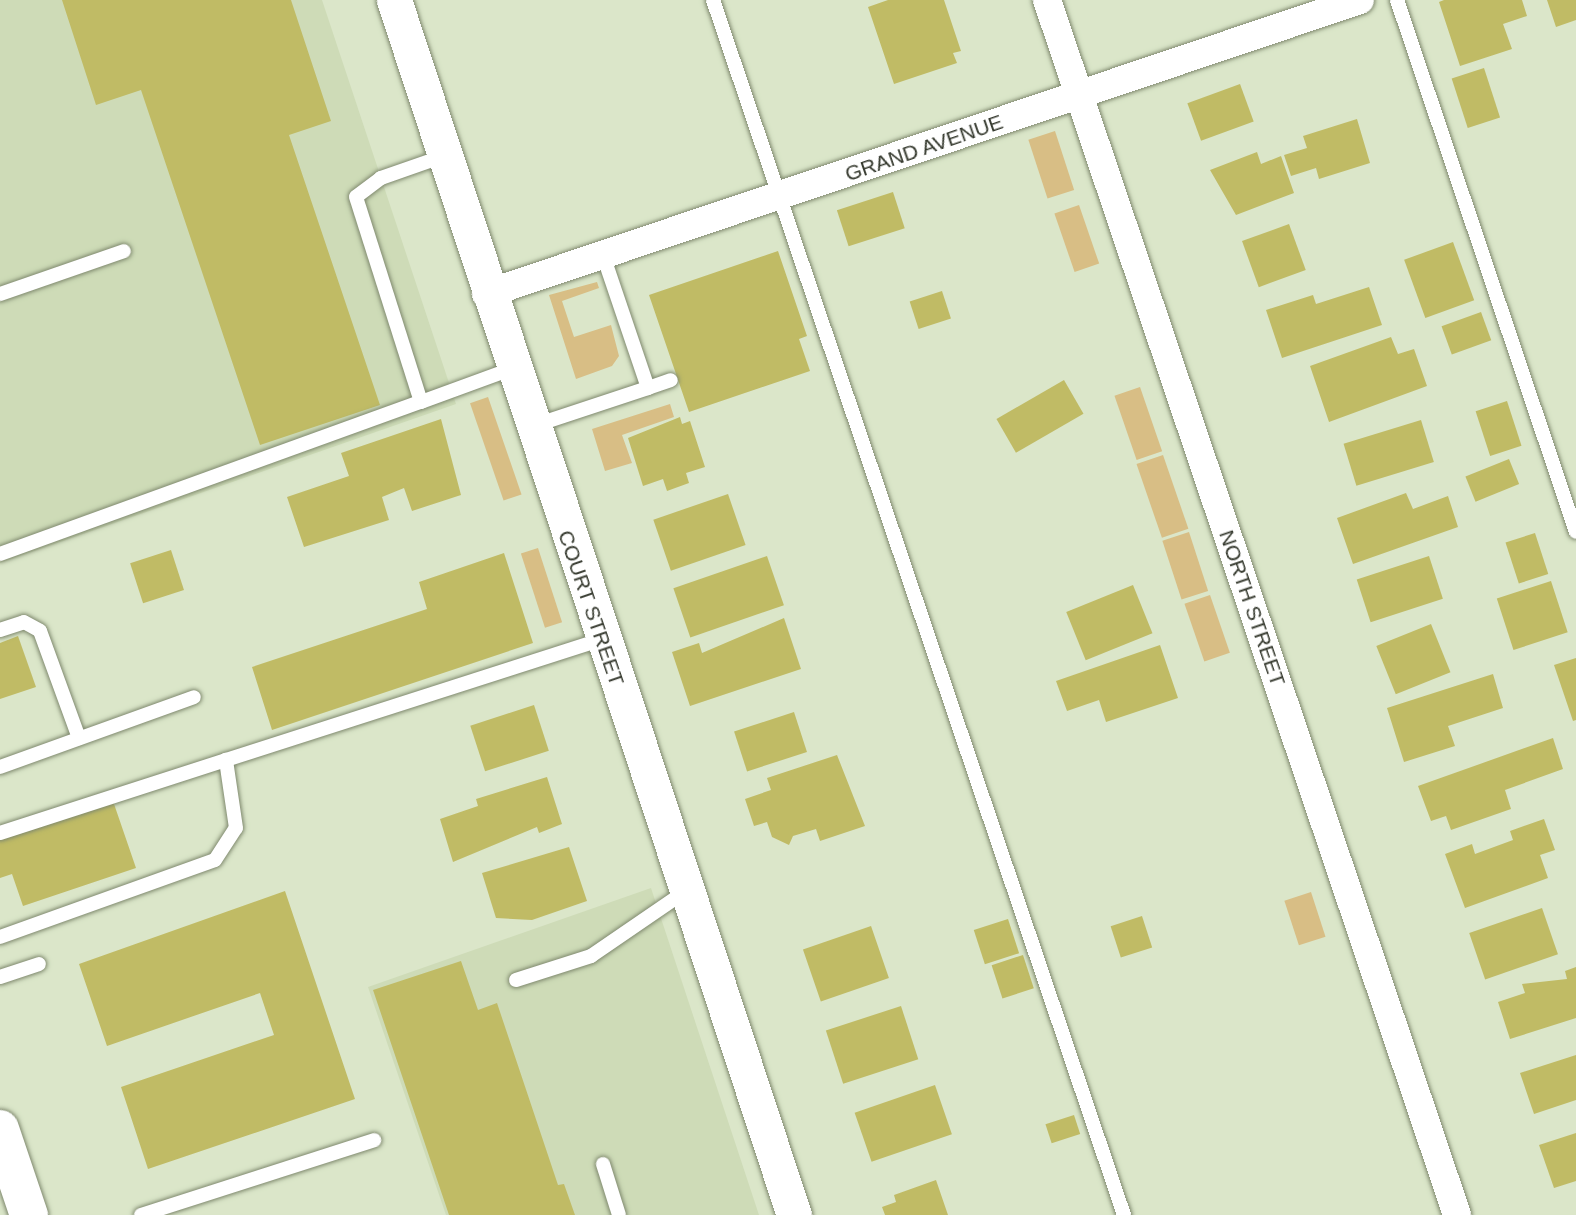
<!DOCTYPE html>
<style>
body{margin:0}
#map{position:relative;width:1576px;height:1215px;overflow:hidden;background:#dbe6c9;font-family:Helvetica,sans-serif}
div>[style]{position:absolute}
.built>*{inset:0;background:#cedbb7}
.green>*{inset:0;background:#d8be85;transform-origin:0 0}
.building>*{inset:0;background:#c0bb65;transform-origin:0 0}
.roads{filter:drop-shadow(0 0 2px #7f896e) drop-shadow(0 0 2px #7f896e)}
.service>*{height:14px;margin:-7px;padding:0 7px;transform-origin:7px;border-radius:7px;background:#fff}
.minor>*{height:28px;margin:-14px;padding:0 14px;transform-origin:14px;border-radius:14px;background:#fff}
.tertiary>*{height:35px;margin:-17.5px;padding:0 17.5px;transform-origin:17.5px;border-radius:17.5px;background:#fff}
.primary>*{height:38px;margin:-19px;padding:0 19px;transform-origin:19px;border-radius:19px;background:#fff}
span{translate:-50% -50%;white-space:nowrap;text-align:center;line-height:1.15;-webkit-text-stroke:6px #fff;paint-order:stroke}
.street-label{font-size:21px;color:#363a2f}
</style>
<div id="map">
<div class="built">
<i style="clip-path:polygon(0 0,322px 0,456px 404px,0 563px)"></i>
<i style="clip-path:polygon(651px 888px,759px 1215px,446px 1215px,368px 987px)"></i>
</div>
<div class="green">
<i style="left:1055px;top:131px;width:62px;height:28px;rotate:72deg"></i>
<i style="left:1079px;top:205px;width:62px;height:26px;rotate:71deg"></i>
<i style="clip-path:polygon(597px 282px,599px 288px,562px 301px,574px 337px,611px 325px,619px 356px,612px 366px,576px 379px,549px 295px)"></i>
<i style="left:1140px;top:387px;width:68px;height:27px;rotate:71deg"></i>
<i style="left:488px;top:397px;width:103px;height:19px;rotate:71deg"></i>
<i style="clip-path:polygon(670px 404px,674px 417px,622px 435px,632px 463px,605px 471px,592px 429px)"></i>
<i style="left:1163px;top:455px;width:78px;height:28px;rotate:71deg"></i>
<i style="left:1189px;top:532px;width:62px;height:28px;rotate:72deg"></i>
<i style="left:538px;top:548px;width:78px;height:18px;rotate:72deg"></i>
<i style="left:1210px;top:595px;width:61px;height:27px;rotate:71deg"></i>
<i style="left:1311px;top:892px;width:47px;height:28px;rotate:72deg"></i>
</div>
<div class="building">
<i style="clip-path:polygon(62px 0,291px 0,331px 121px,289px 135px,380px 405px,260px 445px,141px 90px,96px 105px)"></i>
<i style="clip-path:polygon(888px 0,944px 0,961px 51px,953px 53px,957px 63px,894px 84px,868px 7px)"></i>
<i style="clip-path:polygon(1444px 0,1522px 0,1527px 16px,1503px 24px,1512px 49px,1460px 66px,1439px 2px)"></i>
<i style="clip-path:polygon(1547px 0,1576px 0,1576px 20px,1556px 27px)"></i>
<i style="left:1484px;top:68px;width:52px;height:34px;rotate:72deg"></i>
<i style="left:1240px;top:84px;width:40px;height:56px;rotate:70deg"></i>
<i style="clip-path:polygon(1357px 119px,1370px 163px,1319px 179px,1316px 168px,1291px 176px,1284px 155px,1307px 148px,1303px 136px)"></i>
<i style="clip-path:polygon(1257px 152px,1261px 164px,1281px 156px,1294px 193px,1236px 215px,1210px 170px)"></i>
<i style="left:893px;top:192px;width:38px;height:59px;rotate:72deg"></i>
<i style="left:1289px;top:224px;width:49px;height:50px;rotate:70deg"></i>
<i style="left:1453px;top:242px;width:62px;height:52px;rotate:70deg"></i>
<i style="clip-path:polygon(778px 251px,807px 336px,799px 339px,810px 371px,689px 412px,649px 295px)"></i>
<i style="clip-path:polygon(1369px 287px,1382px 325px,1282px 358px,1266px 310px,1313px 295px,1316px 304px)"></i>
<i style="left:942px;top:291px;width:29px;height:34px;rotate:72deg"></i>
<i style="left:1481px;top:312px;width:30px;height:42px;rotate:70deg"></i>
<i style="clip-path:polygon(1391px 337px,1398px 354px,1414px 349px,1427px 386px,1329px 422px,1310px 366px)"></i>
<i style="left:1064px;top:380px;width:39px;height:78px;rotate:60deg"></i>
<i style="left:1507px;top:401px;width:47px;height:33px;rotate:72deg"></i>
<i style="clip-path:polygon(680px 417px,682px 424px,690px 421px,705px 467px,686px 473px,689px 483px,667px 491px,663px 479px,643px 486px,628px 438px)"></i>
<i style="clip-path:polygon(441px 419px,461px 495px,412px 511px,404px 488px,382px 497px,389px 520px,304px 547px,287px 497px,349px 476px,341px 453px)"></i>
<i style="left:1421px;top:420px;width:44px;height:81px;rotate:73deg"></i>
<i style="left:1509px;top:459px;width:27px;height:47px;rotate:68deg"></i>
<i style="clip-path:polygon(1406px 493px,1413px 509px,1448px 496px,1458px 527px,1353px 564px,1337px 518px)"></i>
<i style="left:728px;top:494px;width:54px;height:79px;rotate:71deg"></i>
<i style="left:1535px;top:533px;width:43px;height:31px;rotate:72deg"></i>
<i style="left:171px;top:550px;width:42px;height:43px;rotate:72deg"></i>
<i style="clip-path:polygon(504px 553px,533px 643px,272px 730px,252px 667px,427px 609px,419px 582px)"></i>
<i style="left:767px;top:556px;width:52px;height:99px;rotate:71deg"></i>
<i style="left:1429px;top:556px;width:45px;height:76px;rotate:72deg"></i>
<i style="left:1551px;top:581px;width:54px;height:57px;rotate:72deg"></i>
<i style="left:1133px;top:585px;width:52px;height:72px;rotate:68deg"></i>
<i style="clip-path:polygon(784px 618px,801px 669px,690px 706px,672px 652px,699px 643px,702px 653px)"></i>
<i style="left:1431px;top:624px;width:52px;height:59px;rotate:68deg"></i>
<i style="clip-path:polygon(18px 636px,36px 687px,0 699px,0 643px)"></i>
<i style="clip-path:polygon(1160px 645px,1178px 698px,1106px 722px,1099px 700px,1067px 711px,1056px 681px)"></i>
<i style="clip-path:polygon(1576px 658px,1576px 720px,1573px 721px,1554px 665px)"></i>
<i style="clip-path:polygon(1493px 674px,1503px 708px,1448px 726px,1455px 746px,1404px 762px,1387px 708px)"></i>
<i style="left:534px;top:705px;width:48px;height:67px;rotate:72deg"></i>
<i style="left:794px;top:712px;width:42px;height:63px;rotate:72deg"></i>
<i style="clip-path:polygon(1553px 738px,1563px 769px,1505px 790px,1511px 809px,1451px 830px,1446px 816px,1431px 821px,1418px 786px)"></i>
<i style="clip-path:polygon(837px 755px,865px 826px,820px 841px,816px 829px,793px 836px,789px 845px,772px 837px,767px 822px,754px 826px,745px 799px,771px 790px,767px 778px)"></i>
<i style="clip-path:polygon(547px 777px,562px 824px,539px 833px,537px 827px,453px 862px,440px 819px,478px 806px,476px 799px)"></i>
<i style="clip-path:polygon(113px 801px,136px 868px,23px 906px,12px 874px,0 878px,0 839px)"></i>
<i style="clip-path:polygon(1544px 819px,1555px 850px,1540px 855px,1548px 878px,1465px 908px,1445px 854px,1472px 844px,1475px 854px,1513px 840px,1510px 831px)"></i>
<i style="clip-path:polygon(569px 847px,587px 901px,532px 920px,496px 918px,482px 873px)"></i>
<i style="clip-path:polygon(285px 891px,355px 1099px,148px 1169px,121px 1087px,274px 1035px,260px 993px,107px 1046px,79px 964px)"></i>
<i style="left:1542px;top:908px;width:49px;height:77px;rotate:71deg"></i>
<i style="left:1142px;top:916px;width:33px;height:33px;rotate:72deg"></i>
<i style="left:1008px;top:919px;width:36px;height:36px;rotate:72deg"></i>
<i style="left:871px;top:926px;width:55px;height:72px;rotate:71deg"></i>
<i style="left:1023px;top:955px;width:35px;height:33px;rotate:72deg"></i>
<i style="clip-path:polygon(461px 961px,478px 1010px,497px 1003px,558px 1185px,564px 1184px,575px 1215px,449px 1215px,373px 990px)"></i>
<i style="clip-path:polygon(1576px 967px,1576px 1018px,1510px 1039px,1498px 1002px,1525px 993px,1522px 984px,1567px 979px,1565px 971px)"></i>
<i style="left:901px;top:1006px;width:56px;height:79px;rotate:72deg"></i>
<i style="clip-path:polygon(1576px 1055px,1576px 1100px,1534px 1114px,1520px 1073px)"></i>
<i style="left:935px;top:1085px;width:52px;height:85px;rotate:71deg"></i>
<i style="left:1074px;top:1115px;width:20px;height:30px;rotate:72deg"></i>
<i style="clip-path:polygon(1576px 1133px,1576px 1181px,1554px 1188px,1539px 1145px)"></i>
<i style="clip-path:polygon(936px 1180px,948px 1215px,885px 1215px,882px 1207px,896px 1202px,894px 1195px)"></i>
</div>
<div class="roads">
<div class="service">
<i style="left:713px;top:0;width:1283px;rotate:71.31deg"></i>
<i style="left:1397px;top:0;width:561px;rotate:71.4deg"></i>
<i style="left:441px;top:157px;width:64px;rotate:160.7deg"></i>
<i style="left:381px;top:178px;width:31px;rotate:143deg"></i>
<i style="left:356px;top:197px;width:215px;rotate:72.4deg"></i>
<i style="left:421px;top:402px;width:96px;rotate:-20.1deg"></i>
<i style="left:0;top:294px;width:131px;rotate:-19.1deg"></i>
<i style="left:648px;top:388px;width:24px;rotate:-19deg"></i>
<i style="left:533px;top:426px;width:121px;rotate:-18.3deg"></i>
<i style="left:648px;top:388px;width:140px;rotate:-108.7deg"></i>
<i style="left:0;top:554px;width:448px;rotate:-19.9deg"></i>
<i style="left:0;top:630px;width:25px;rotate:-18deg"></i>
<i style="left:24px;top:622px;width:18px;rotate:29deg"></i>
<i style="left:40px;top:631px;width:114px;rotate:70deg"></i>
<i style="left:0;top:767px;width:206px;rotate:-19.8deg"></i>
<i style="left:0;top:833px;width:237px;rotate:-17.9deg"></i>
<i style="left:0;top:937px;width:228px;rotate:-19.7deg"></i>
<i style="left:215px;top:860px;width:38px;rotate:-57deg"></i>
<i style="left:236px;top:828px;width:69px;rotate:-98.4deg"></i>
<i style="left:226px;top:760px;width:395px;rotate:-17.8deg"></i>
<i style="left:0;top:977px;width:41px;rotate:-18.4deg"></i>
<i style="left:516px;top:980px;width:79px;rotate:-17.7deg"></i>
<i style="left:591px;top:956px;width:115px;rotate:-34.4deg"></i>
<i style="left:603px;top:1164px;width:53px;rotate:72.6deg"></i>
<i style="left:141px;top:1215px;width:245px;rotate:-17.8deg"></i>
</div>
<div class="minor">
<i style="left:1047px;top:0;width:1282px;rotate:71.35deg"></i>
<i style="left:486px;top:294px;width:922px;rotate:-18.59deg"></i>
</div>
<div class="tertiary">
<i style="left:394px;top:0;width:1279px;rotate:71.78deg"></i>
</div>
<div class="primary">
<i style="left:0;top:1129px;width:91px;rotate:71.4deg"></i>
</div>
</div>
<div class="street-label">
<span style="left:924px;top:148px;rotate:-19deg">GRAND AVENUE</span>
<span style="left:591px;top:608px;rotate:71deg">COURT STREET</span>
<span style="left:1252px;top:608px;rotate:71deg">NORTH STREET</span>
</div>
</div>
